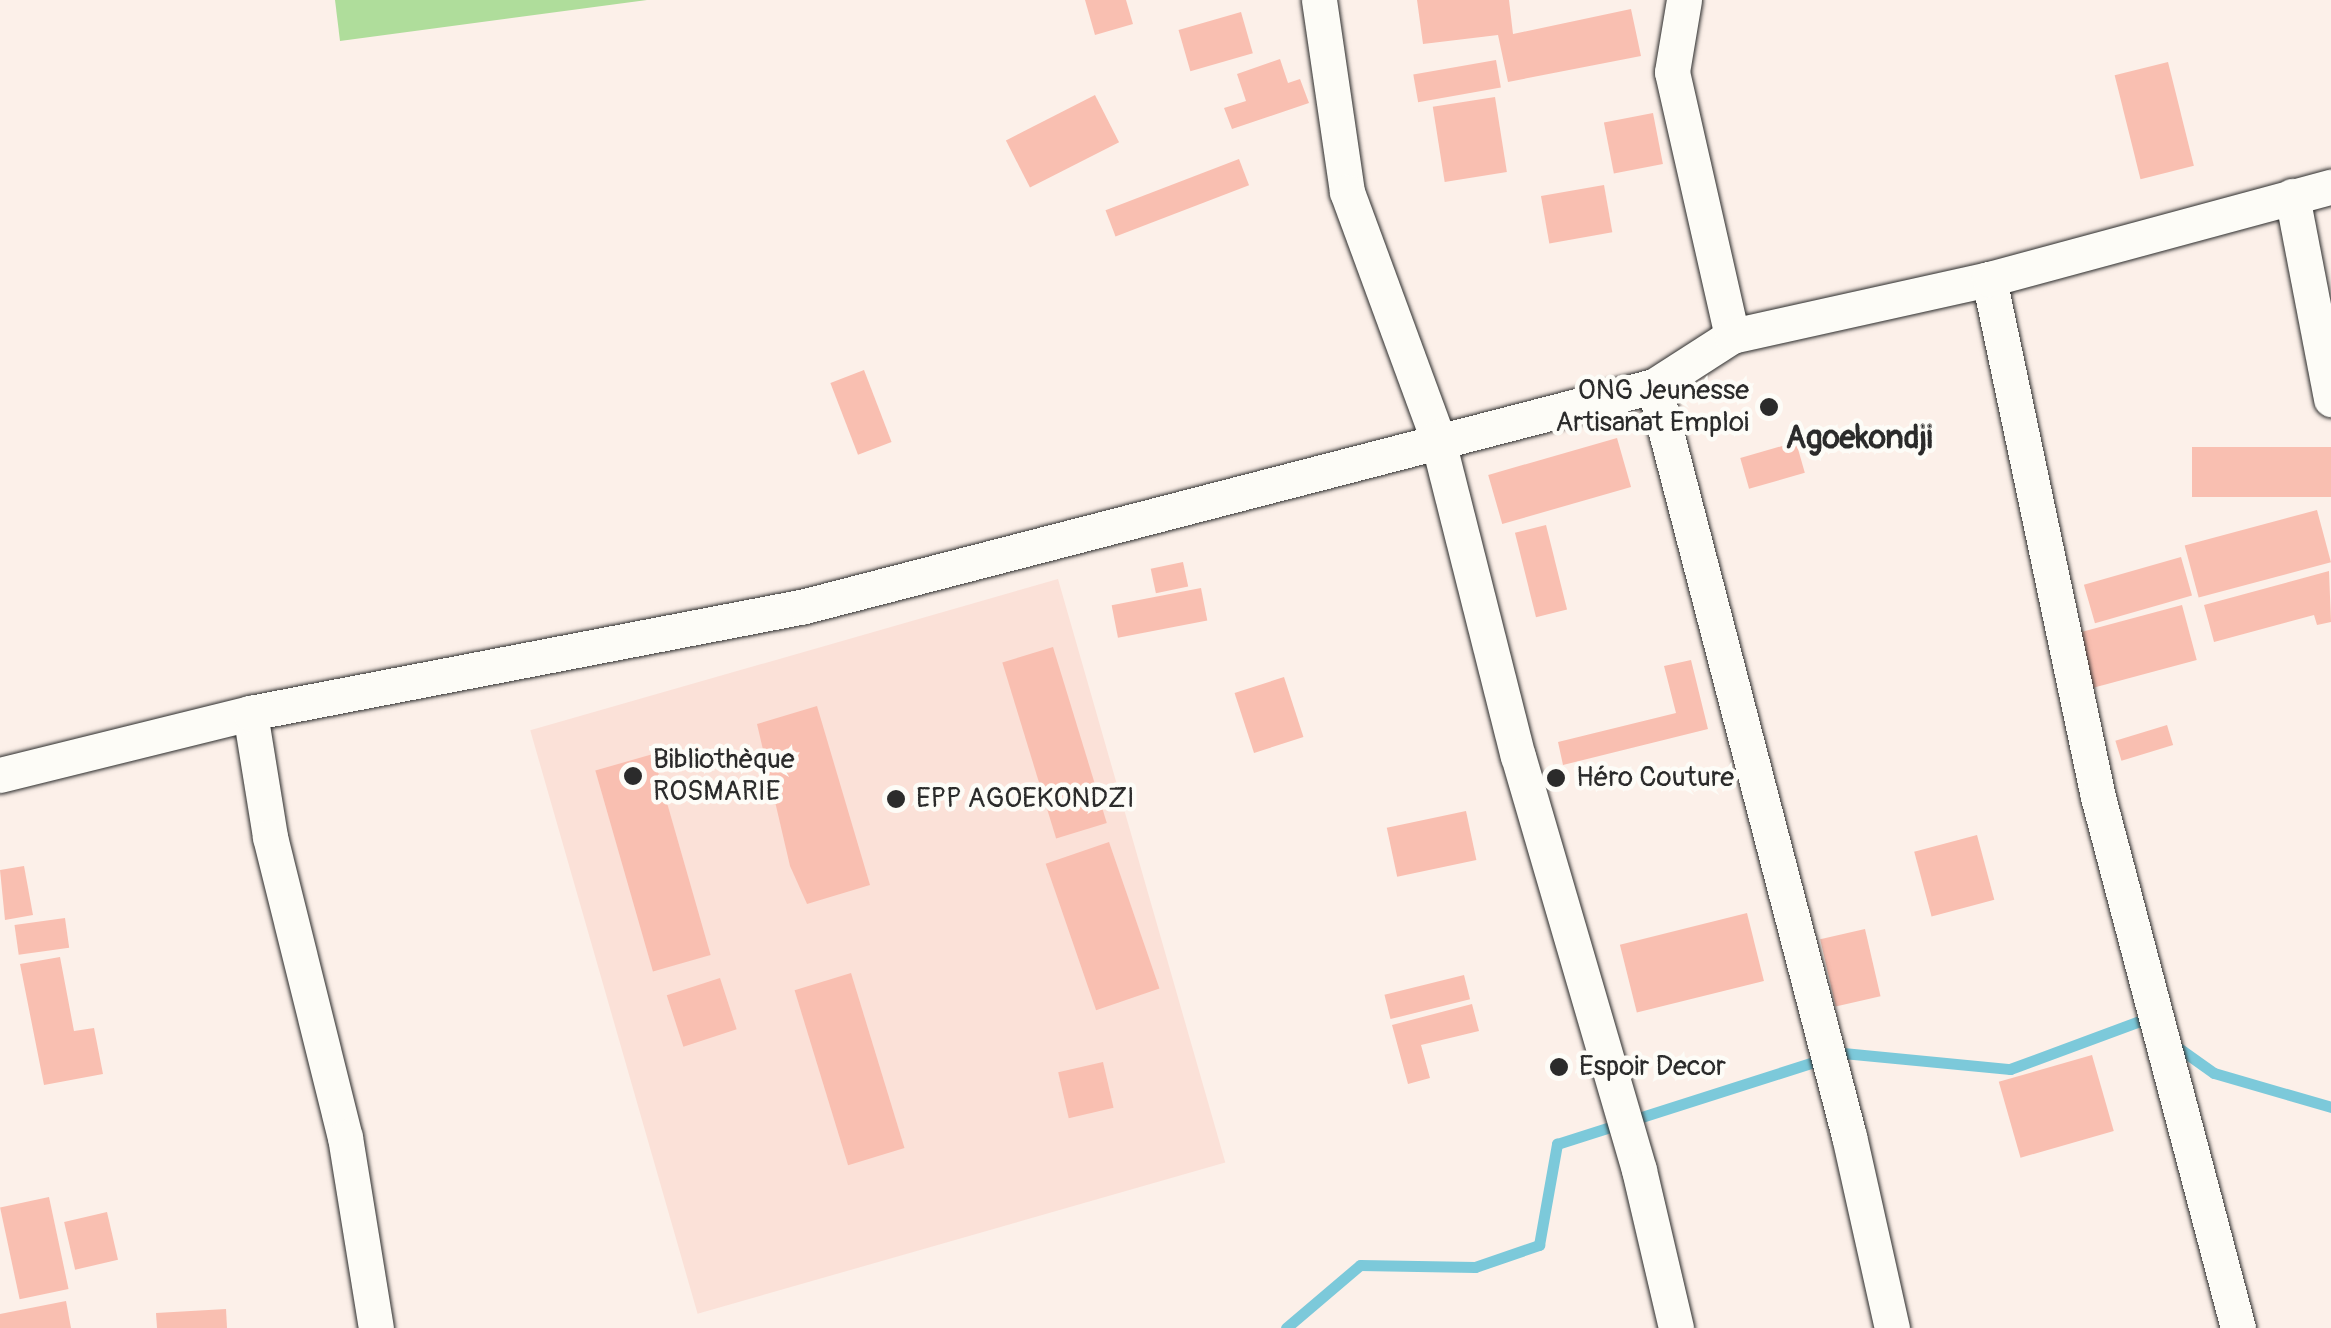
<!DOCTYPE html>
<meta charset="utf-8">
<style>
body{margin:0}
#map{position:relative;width:2331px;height:1328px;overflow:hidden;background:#fcf0e9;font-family:Pangolin,sans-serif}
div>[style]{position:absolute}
.built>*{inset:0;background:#fbe1d8;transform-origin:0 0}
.green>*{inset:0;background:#afdd9b}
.stream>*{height:11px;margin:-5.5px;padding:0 5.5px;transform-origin:5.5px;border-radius:5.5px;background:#7cc9da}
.building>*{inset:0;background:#f9bfb1;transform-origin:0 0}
.roads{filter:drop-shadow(0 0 2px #2b2b2b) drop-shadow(0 0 2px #2b2b2b)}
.minor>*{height:35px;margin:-17.5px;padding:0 17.5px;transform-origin:17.5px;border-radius:17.5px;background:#fdfcf7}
.dots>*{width:28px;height:28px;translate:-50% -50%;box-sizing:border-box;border:5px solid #fdfcf7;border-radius:50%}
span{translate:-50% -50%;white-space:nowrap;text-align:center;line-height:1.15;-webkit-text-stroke:9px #fdfcf7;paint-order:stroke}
.poi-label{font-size:28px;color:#2b2b2b}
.right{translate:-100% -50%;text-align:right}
.left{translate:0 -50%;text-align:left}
.quarter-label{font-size:32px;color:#2b2b2b;font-weight:700}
</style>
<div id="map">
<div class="built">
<i style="left:1058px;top:579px;width:607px;height:549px;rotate:74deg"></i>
</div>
<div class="green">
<i style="clip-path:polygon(335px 0,647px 0,340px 41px)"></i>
</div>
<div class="stream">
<i style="left:2173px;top:1044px;width:50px;rotate:35.3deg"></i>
<i style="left:2214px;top:1073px;width:122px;rotate:16.2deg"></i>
<i style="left:1286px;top:1328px;width:97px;rotate:-40.4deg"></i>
<i style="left:1360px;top:1265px;width:115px;rotate:1deg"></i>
<i style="left:1475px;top:1267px;width:68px;rotate:-19deg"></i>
<i style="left:1539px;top:1245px;width:103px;rotate:-79.9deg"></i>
<i style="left:1557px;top:1144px;width:300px;rotate:-17.7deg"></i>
<i style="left:1843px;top:1053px;width:168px;rotate:5.5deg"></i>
<i style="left:2010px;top:1069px;width:139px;rotate:-20.3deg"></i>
<i style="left:2140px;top:1021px;width:12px;rotate:35deg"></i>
</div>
<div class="building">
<i style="clip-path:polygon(1085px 0,1126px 0,1133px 24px,1095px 35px)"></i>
<i style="clip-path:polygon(1417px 0,1509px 0,1513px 34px,1631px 9px,1641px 56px,1508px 82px,1498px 35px,1423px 44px)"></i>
<i style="left:1241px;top:12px;width:43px;height:65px;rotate:74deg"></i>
<i style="clip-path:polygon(1280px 59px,1288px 83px,1300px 79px,1309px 103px,1232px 129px,1224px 108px,1246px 101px,1237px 74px)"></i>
<i style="left:1496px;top:60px;width:28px;height:84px;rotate:80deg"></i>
<i style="left:2168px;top:62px;width:107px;height:55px;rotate:76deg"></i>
<i style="left:1095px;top:95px;width:53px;height:100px;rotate:63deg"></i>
<i style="left:1495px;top:97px;width:76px;height:63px;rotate:81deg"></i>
<i style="left:1653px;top:113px;width:52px;height:50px;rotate:79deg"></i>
<i style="left:1239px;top:159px;width:28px;height:143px;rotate:69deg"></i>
<i style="left:1604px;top:185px;width:48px;height:64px;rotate:80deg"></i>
<i style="left:864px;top:370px;width:77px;height:36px;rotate:69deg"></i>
<i style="left:1617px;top:438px;width:51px;height:134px;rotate:74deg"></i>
<i style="left:1796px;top:442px;width:32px;height:58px;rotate:74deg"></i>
<i style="left:2331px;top:447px;width:50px;height:139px;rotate:90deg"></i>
<i style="left:2317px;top:510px;width:54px;height:137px;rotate:75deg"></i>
<i style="left:1546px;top:525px;width:87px;height:32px;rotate:76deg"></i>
<i style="left:2181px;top:557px;width:40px;height:101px;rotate:74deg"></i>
<i style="left:1183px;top:562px;width:25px;height:33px;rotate:78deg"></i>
<i style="clip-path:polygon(2329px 571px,2331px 622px,2317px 625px,2314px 615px,2214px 642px,2204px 605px)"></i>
<i style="left:1201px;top:588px;width:33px;height:91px;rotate:79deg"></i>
<i style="left:2182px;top:605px;width:57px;height:108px;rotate:75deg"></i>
<i style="left:1053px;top:647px;width:184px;height:53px;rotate:73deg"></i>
<i style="clip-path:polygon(1691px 660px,1708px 729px,1563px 765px,1558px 742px,1676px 713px,1664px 666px)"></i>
<i style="left:1284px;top:677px;width:63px;height:52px;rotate:72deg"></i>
<i style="clip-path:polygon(817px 706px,870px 885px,807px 904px,790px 866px,757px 724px)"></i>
<i style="left:2167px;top:725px;width:21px;height:54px;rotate:73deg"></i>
<i style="left:653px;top:754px;width:209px;height:60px;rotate:74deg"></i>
<i style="left:1466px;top:811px;width:50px;height:81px;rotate:78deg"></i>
<i style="left:1977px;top:835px;width:67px;height:65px;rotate:75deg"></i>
<i style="left:1109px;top:842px;width:155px;height:67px;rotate:71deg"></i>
<i style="clip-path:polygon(24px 866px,33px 915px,5px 920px,0 870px)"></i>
<i style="left:1747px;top:913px;width:70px;height:131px;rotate:76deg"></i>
<i style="left:65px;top:918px;width:30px;height:51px;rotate:82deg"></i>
<i style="left:1865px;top:929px;width:69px;height:46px;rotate:77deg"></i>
<i style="clip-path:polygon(60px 957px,74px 1031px,94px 1028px,103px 1074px,44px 1085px,20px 964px)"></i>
<i style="left:851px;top:973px;width:183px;height:59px;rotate:73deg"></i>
<i style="left:1464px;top:975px;width:25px;height:82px;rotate:76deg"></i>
<i style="left:720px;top:978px;width:54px;height:56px;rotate:72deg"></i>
<i style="clip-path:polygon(1472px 1004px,1479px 1031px,1421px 1045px,1430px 1078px,1408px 1084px,1392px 1025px)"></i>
<i style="left:2092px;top:1055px;width:79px;height:97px;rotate:74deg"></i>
<i style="left:1103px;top:1062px;width:47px;height:46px;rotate:77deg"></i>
<i style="left:49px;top:1197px;width:94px;height:50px;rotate:78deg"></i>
<i style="left:107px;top:1212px;width:49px;height:44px;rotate:77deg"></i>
<i style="clip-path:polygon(66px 1301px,71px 1328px,0 1328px,0 1314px)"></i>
<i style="clip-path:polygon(226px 1309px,227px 1328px,157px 1328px,156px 1313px)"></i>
</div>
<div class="roads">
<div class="minor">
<i style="left:1319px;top:0;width:194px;rotate:81.7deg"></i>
<i style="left:1347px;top:192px;width:261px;rotate:69.8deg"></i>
<i style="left:1437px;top:437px;width:329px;rotate:75.8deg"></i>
<i style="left:1518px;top:756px;width:431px;rotate:73.7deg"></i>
<i style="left:1639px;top:1170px;width:162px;rotate:76.8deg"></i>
<i style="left:1684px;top:0;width:73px;rotate:99.5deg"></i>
<i style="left:1672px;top:72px;width:271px;rotate:77.2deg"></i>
<i style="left:2292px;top:196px;width:207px;rotate:79.1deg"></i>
<i style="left:1989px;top:279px;width:529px;rotate:78.12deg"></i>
<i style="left:2098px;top:797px;width:549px;rotate:75.23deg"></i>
<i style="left:1654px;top:386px;width:775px;rotate:75.43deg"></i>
<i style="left:1849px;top:1136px;width:197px;rotate:77.4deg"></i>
<i style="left:250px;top:713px;width:126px;rotate:80.8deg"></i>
<i style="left:270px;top:837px;width:309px;rotate:76deg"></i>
<i style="left:345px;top:1137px;width:193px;rotate:80.8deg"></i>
<i style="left:0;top:775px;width:258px;rotate:-13.9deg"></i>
<i style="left:250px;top:713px;width:565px;rotate:-10.91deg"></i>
<i style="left:805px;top:606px;width:877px;rotate:-14.53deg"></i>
<i style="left:1654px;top:386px;width:93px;rotate:-32.7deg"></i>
<i style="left:1732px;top:336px;width:263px;rotate:-12.5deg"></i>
<i style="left:1989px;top:279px;width:354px;rotate:-15.1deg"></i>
</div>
</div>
<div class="dots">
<i style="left:1769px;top:407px;background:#2b2b2b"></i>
<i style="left:633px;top:776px;background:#2b2b2b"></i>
<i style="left:1556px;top:778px;background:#2b2b2b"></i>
<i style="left:896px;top:799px;background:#2b2b2b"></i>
<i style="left:1559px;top:1067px;background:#2b2b2b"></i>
</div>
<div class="poi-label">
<span class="right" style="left:1749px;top:407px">ONG Jeunesse<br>Artisanat Emploi</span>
<span class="left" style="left:653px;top:776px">Bibliothèque<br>ROSMARIE</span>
<span class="left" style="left:1576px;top:778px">Héro Couture</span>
<span class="left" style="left:916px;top:799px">EPP AGOEKONDZI</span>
<span class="left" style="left:1579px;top:1067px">Espoir Decor</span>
</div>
<div class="quarter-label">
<span style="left:1859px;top:438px">Agoekondji</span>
</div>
</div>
